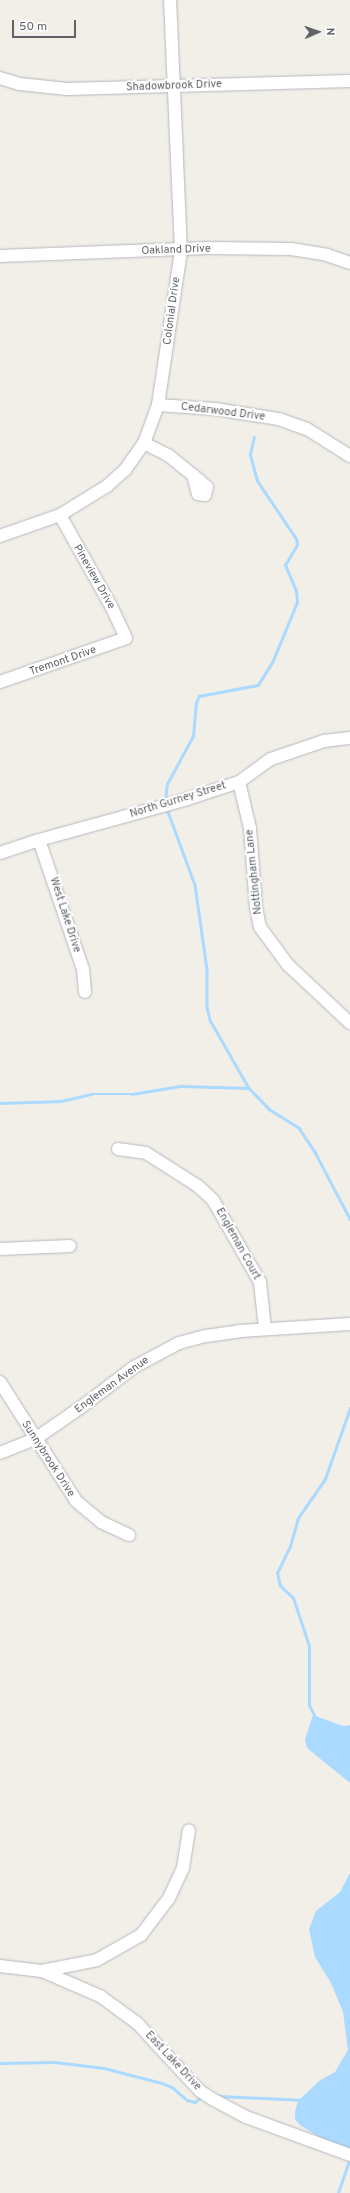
<!DOCTYPE html>
<style>
body{margin:0}
#map{position:relative;width:350px;height:2193px;overflow:hidden;background:#f1efe8;font-family:Overpass,sans-serif}
div>[style]{position:absolute}
.water>*{inset:0;background:#aadaff}
.stream>*{height:2.5px;margin:-1.25px;padding:0 1.25px;transform-origin:1.25px;border-radius:1.25px;background:#aadaff}
.roads{filter:drop-shadow(0 0 1px #b5b8bc) drop-shadow(0 0 1px #b5b8bc)}
.minor>*{height:12px;margin:-6px;padding:0 6px;transform-origin:6px;border-radius:6px;background:#fff}
span{translate:-50% -50%;white-space:nowrap;text-align:center;line-height:1.15;-webkit-text-stroke:4px #fff;paint-order:stroke}
.street-label{font-size:11px;color:#5f6368}
.north{position:absolute;left:298px;top:12px;width:40px;height:40px;-webkit-text-stroke:3px #fff;paint-order:stroke;rotate:88deg;font-size:11px;font-weight:700;line-height:16px;text-align:center;color:#5f6368}
.north::after{content:'';display:block;margin:auto;width:14px;height:18px;background:#5f6368;clip-path:polygon(50% 0,100% 100%,50% 72%,0 100%)}
.scale{position:absolute;left:12px;top:20px;width:64px;height:18px;box-sizing:border-box;border:2px solid #5f6368;border-top:0;padding-left:5px;font-size:12px;line-height:14px;white-space:nowrap;color:#5f6368;-webkit-text-stroke:3px #fff;paint-order:stroke}
</style>
<div id="map">
<div class="water">
<i style="clip-path:polygon(313px 1715px,343px 1726px,350px 1725px,350px 1783px,307px 1748px,305px 1739px)"></i>
<i style="clip-path:polygon(350px 1873px,350px 2150px,325px 2141px,300px 2125px,295px 2119px,295px 2112px,298px 2101px,319px 2081px,335px 2072px,348px 2050px,343px 2012px,331px 1983px,315px 1957px,309px 1929px,316px 1911px,340px 1892px)"></i>
</div>
<div class="stream">
<i style="left:165px;top:802px;width:18px;rotate:-84deg"></i>
<i style="left:167px;top:784px;width:55px;rotate:-61.6deg"></i>
<i style="left:193px;top:736px;width:33px;rotate:-85deg"></i>
<i style="left:196px;top:703px;width:8px;rotate:-67deg"></i>
<i style="left:199px;top:696px;width:60px;rotate:-10.6deg"></i>
<i style="left:258px;top:685px;width:26px;rotate:-58deg"></i>
<i style="left:272px;top:663px;width:66px;rotate:-67.7deg"></i>
<i style="left:297px;top:602px;width:11px;rotate:-95deg"></i>
<i style="left:296px;top:591px;width:28px;rotate:-113deg"></i>
<i style="left:285px;top:565px;width:23px;rotate:-59deg"></i>
<i style="left:297px;top:545px;width:6px;rotate:-99deg"></i>
<i style="left:296px;top:539px;width:70px;rotate:-123.9deg"></i>
<i style="left:257px;top:481px;width:28px;rotate:-105deg"></i>
<i style="left:250px;top:454px;width:17px;rotate:-77deg"></i>
<i style="left:167px;top:809px;width:81px;rotate:69.8deg"></i>
<i style="left:195px;top:885px;width:85px;rotate:81.9deg"></i>
<i style="left:207px;top:969px;width:38px;rotate:90deg"></i>
<i style="left:207px;top:1007px;width:13px;rotate:77deg"></i>
<i style="left:210px;top:1020px;width:78px;rotate:60.2deg"></i>
<i style="left:249px;top:1088px;width:29px;rotate:46deg"></i>
<i style="left:269px;top:1109px;width:36px;rotate:32deg"></i>
<i style="left:299px;top:1128px;width:29px;rotate:56deg"></i>
<i style="left:315px;top:1152px;width:76px;rotate:62.4deg"></i>
<i style="left:0;top:1103px;width:61px;rotate:-1.9deg"></i>
<i style="left:61px;top:1101px;width:31px;rotate:-13deg"></i>
<i style="left:91px;top:1094px;width:41px"></i>
<i style="left:132px;top:1094px;width:50px;rotate:-9.3deg"></i>
<i style="left:181px;top:1086px;width:68px;rotate:1.7deg"></i>
<i style="left:315px;top:1717px;width:13px;rotate:-117deg"></i>
<i style="left:309px;top:1705px;width:59px;rotate:-90deg"></i>
<i style="left:309px;top:1646px;width:51px;rotate:-108.4deg"></i>
<i style="left:293px;top:1598px;width:18px;rotate:-137deg"></i>
<i style="left:280px;top:1586px;width:13px;rotate:-103deg"></i>
<i style="left:277px;top:1573px;width:30px;rotate:-64deg"></i>
<i style="left:290px;top:1546px;width:29px;rotate:-74deg"></i>
<i style="left:298px;top:1518px;width:47px;rotate:-55.3deg"></i>
<i style="left:325px;top:1479px;width:75px;rotate:-70.6deg"></i>
<i style="left:0;top:2063px;width:55px;rotate:-1deg"></i>
<i style="left:55px;top:2062px;width:49px;rotate:7deg"></i>
<i style="left:104px;top:2068px;width:60px;rotate:14.5deg"></i>
<i style="left:162px;top:2083px;width:11px;rotate:22deg"></i>
<i style="left:172px;top:2087px;width:20px;rotate:41deg"></i>
<i style="left:187px;top:2100px;width:8px;rotate:14deg"></i>
<i style="left:195px;top:2102px;width:6px;rotate:-39deg"></i>
<i style="left:220px;top:2096px;width:84px;rotate:2.7deg"></i>
<i style="left:338px;top:2193px;width:36px;rotate:-71deg"></i>
</div>
<div class="roads">
<div class="minor">
<i style="left:0;top:78px;width:21px;rotate:17deg"></i>
<i style="left:20px;top:84px;width:47px;rotate:6.1deg"></i>
<i style="left:67px;top:89px;width:283px;rotate:-1.6deg"></i>
<i style="left:0;top:256px;width:208px;rotate:-2.2deg"></i>
<i style="left:208px;top:248px;width:83px;rotate:0.7deg"></i>
<i style="left:291px;top:249px;width:36px;rotate:9deg"></i>
<i style="left:327px;top:255px;width:24px;rotate:19deg"></i>
<i style="left:158px;top:405px;width:57px;rotate:4deg"></i>
<i style="left:215px;top:409px;width:65px;rotate:8.9deg"></i>
<i style="left:279px;top:419px;width:30px;rotate:20deg"></i>
<i style="left:307px;top:429px;width:51px;rotate:32.1deg"></i>
<i style="left:144px;top:443px;width:27px;rotate:27deg"></i>
<i style="left:168px;top:455px;width:32px;rotate:39deg"></i>
<i style="left:193px;top:475px;width:18px;rotate:41deg"></i>
<i style="left:207px;top:487px;width:8px;rotate:104deg"></i>
<i style="left:205px;top:495px;width:7px;rotate:-172deg"></i>
<i style="left:198px;top:494px;width:20px;rotate:-105deg"></i>
<i style="left:0;top:536px;width:64px;rotate:-19.3deg"></i>
<i style="left:60px;top:515px;width:55px;rotate:-31.7deg"></i>
<i style="left:107px;top:486px;width:24px;rotate:-42deg"></i>
<i style="left:125px;top:470px;width:33px;rotate:-55deg"></i>
<i style="left:144px;top:443px;width:40px;rotate:-69.8deg"></i>
<i style="left:158px;top:405px;width:156px;rotate:-81.5deg"></i>
<i style="left:181px;top:251px;width:251px;rotate:-92.5deg"></i>
<i style="left:0;top:682px;width:133px;rotate:-19.2deg"></i>
<i style="left:126px;top:638px;width:35px;rotate:-115deg"></i>
<i style="left:111px;top:606px;width:104px;rotate:-119.3deg"></i>
<i style="left:239px;top:782px;width:47px;rotate:76.6deg"></i>
<i style="left:250px;top:828px;width:79px;rotate:85.7deg"></i>
<i style="left:256px;top:907px;width:20px;rotate:79deg"></i>
<i style="left:260px;top:927px;width:47px;rotate:53.6deg"></i>
<i style="left:288px;top:965px;width:85px;rotate:43.1deg"></i>
<i style="left:39px;top:840px;width:136px;rotate:71.2deg"></i>
<i style="left:83px;top:969px;width:23px;rotate:85deg"></i>
<i style="left:0;top:853px;width:41px;rotate:-18.4deg"></i>
<i style="left:39px;top:840px;width:150px;rotate:-15.4deg"></i>
<i style="left:184px;top:800px;width:58px;rotate:-18.1deg"></i>
<i style="left:239px;top:782px;width:39px;rotate:-36deg"></i>
<i style="left:271px;top:759px;width:56px;rotate:-18.8deg"></i>
<i style="left:324px;top:741px;width:26px;rotate:-7deg"></i>
<i style="left:118px;top:1149px;width:28px;rotate:8deg"></i>
<i style="left:146px;top:1153px;width:62px;rotate:32.4deg"></i>
<i style="left:198px;top:1186px;width:21px;rotate:43deg"></i>
<i style="left:213px;top:1200px;width:95px;rotate:60.2deg"></i>
<i style="left:260px;top:1282px;width:47px;rotate:83.9deg"></i>
<i style="left:0;top:1249px;width:70px;rotate:-2.5deg"></i>
<i style="left:0;top:1382px;width:141px;rotate:57.4deg"></i>
<i style="left:76px;top:1501px;width:33px;rotate:40deg"></i>
<i style="left:101px;top:1522px;width:31px;rotate:25deg"></i>
<i style="left:0;top:1453px;width:38px;rotate:-22deg"></i>
<i style="left:35px;top:1439px;width:55px;rotate:-34.6deg"></i>
<i style="left:80px;top:1408px;width:68px;rotate:-37.2deg"></i>
<i style="left:134px;top:1367px;width:51px;rotate:-28.1deg"></i>
<i style="left:179px;top:1343px;width:28px;rotate:-15deg"></i>
<i style="left:206px;top:1336px;width:34px;rotate:-8deg"></i>
<i style="left:240px;top:1331px;width:110px;rotate:-3.6deg"></i>
<i style="left:0;top:1966px;width:42px;rotate:6.8deg"></i>
<i style="left:42px;top:1971px;width:63px;rotate:23.3deg"></i>
<i style="left:100px;top:1996px;width:46px;rotate:36.1deg"></i>
<i style="left:137px;top:2023px;width:93px;rotate:47.2deg"></i>
<i style="left:200px;top:2091px;width:17px;rotate:33deg"></i>
<i style="left:214px;top:2100px;width:36px;rotate:28deg"></i>
<i style="left:246px;top:2117px;width:111px;rotate:20.1deg"></i>
<i style="left:42px;top:1971px;width:56px;rotate:-11.3deg"></i>
<i style="left:97px;top:1960px;width:51px;rotate:-29.6deg"></i>
<i style="left:141px;top:1935px;width:46px;rotate:-52.9deg"></i>
<i style="left:169px;top:1898px;width:33px;rotate:-65deg"></i>
<i style="left:183px;top:1868px;width:38px;rotate:-81deg"></i>
</div>
</div>
<div class="street-label">
<span style="left:174px;top:86px;rotate:-2deg">Shadowbrook Drive</span>
<span style="left:176px;top:250px;rotate:-2deg">Oakland Drive</span>
<span style="left:172px;top:311px;rotate:-82deg">Colonial Drive</span>
<span style="left:223px;top:412px;rotate:7deg">Cedarwood Drive</span>
<span style="left:94px;top:577px;rotate:60deg">Pineview Drive</span>
<span style="left:63px;top:661px;rotate:-19deg">Tremont Drive</span>
<span style="left:178px;top:800px;rotate:-17deg">North Gurney Street</span>
<span style="left:254px;top:872px;rotate:-96deg">Nottingham Lane</span>
<span style="left:65px;top:915px;rotate:72deg">West Lake Drive</span>
<span style="left:238px;top:1244px;rotate:61deg">Engleman Court</span>
<span style="left:112px;top:1385px;rotate:-36deg">Engleman Avenue</span>
<span style="left:48px;top:1459px;rotate:57deg">Sunnybrook Drive</span>
<span style="left:173px;top:2061px;rotate:47deg">East Lake Drive</span>
</div>
<div class="north">N</div>
<div class="scale">50 m</div>
</div>
